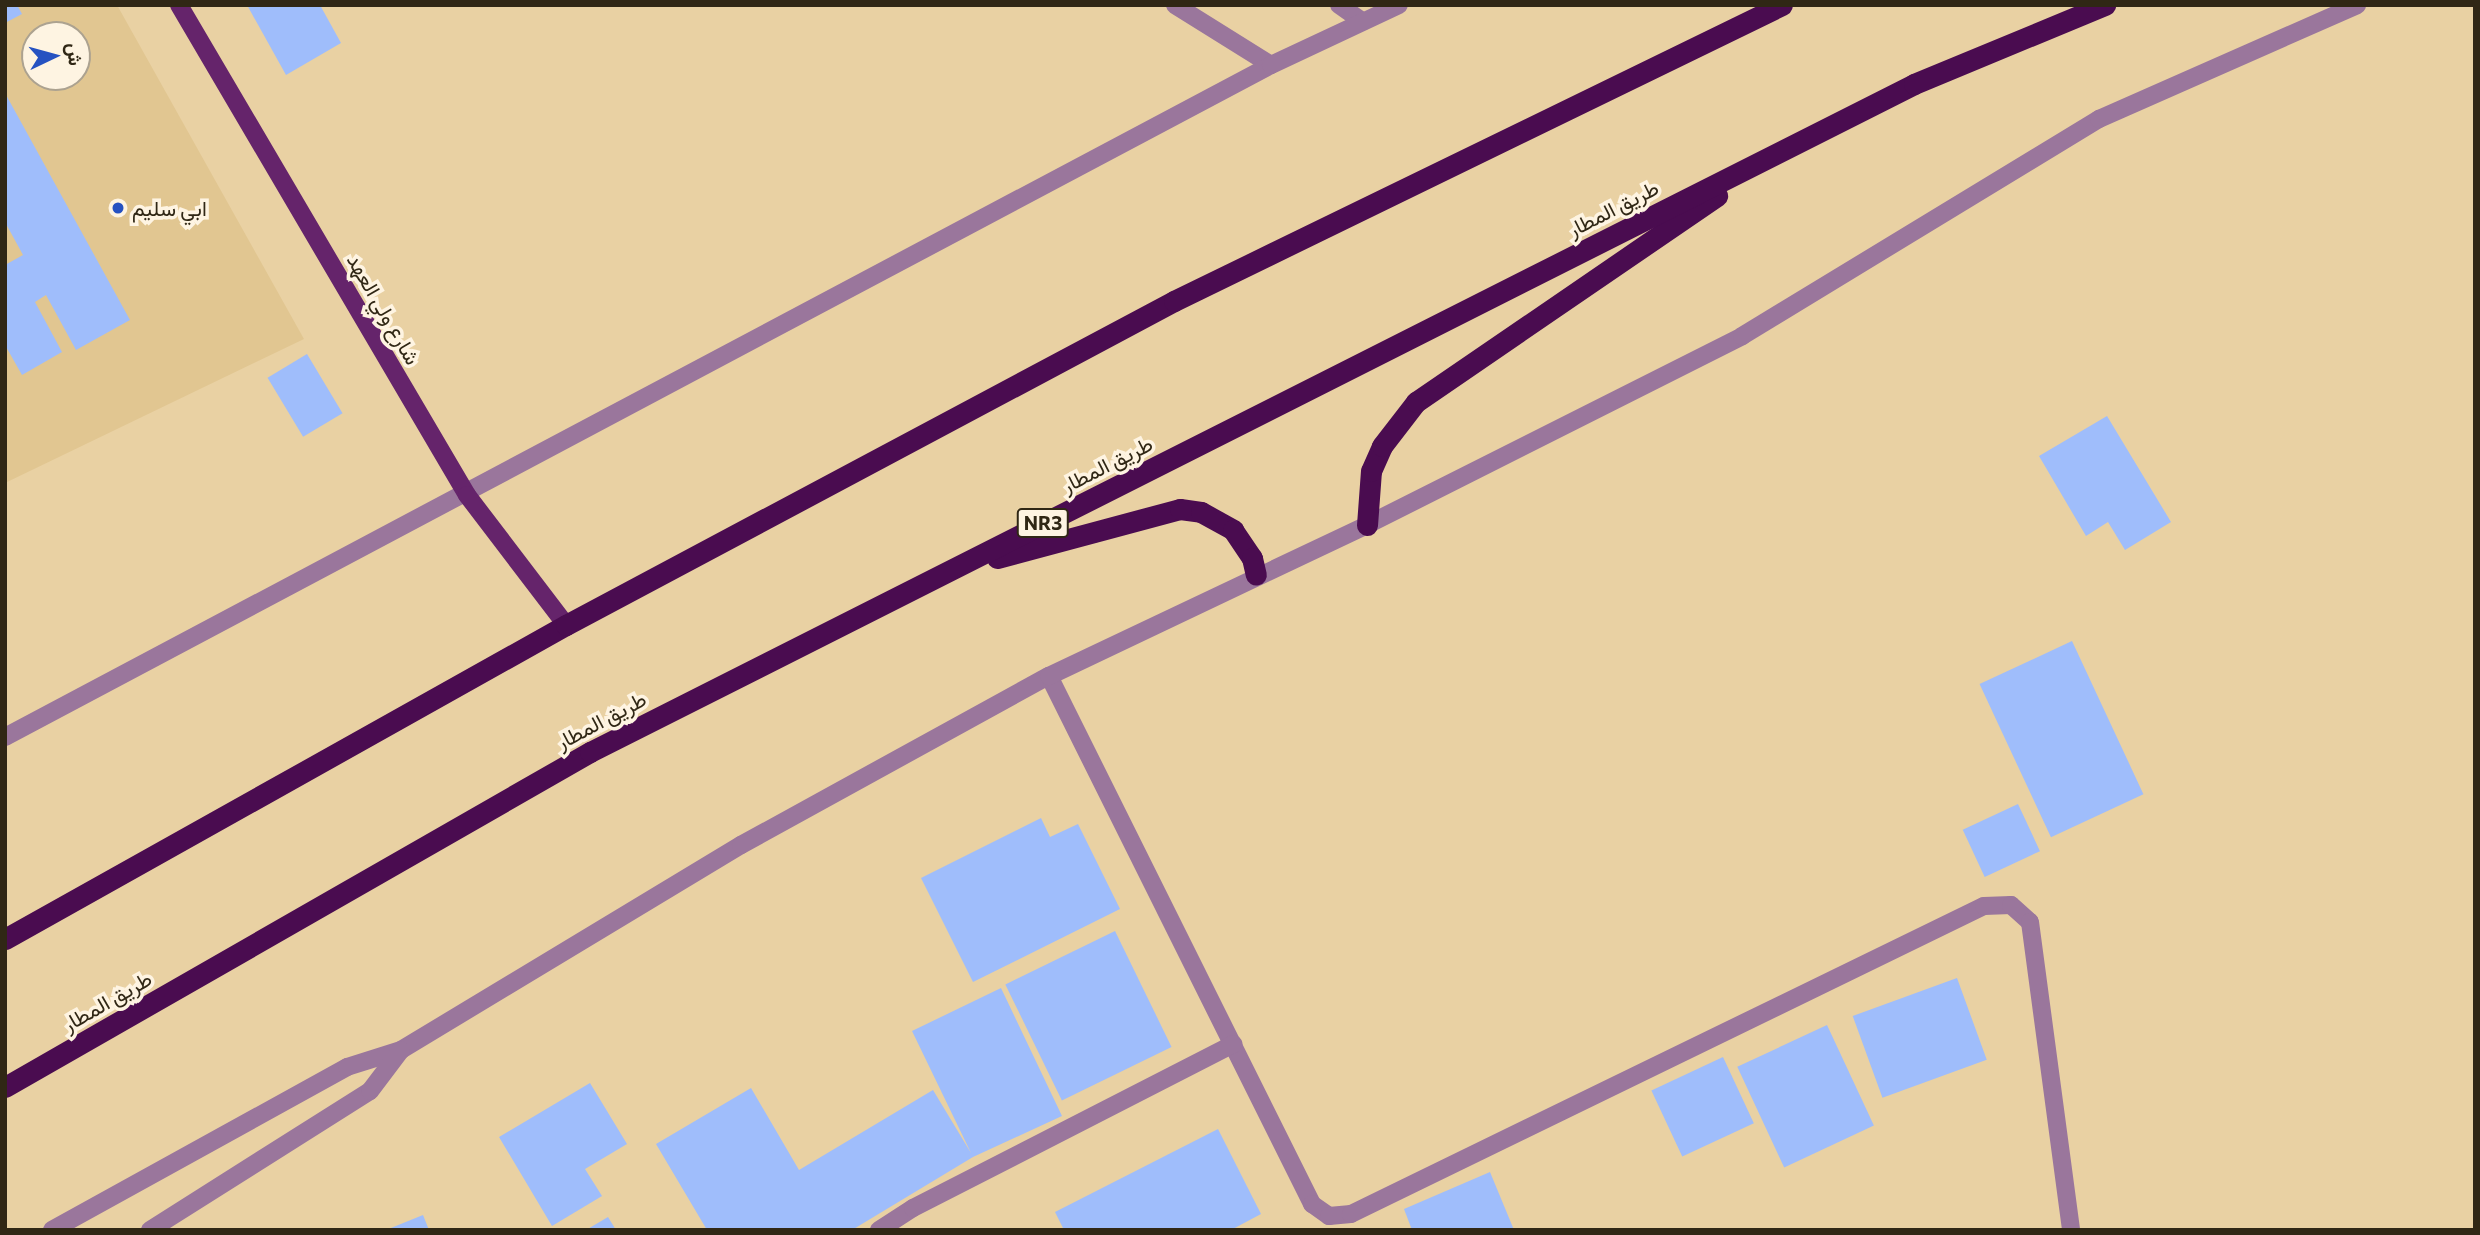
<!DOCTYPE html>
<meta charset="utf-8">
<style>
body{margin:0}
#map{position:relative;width:2480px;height:1235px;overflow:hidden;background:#e9d1a3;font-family:Commissioner,Vazirmatn,sans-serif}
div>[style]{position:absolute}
.built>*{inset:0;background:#e1c691}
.building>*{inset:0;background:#9fbdfb;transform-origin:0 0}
.minor>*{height:18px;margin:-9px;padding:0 9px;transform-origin:9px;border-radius:9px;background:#9a769c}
.major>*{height:18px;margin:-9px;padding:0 9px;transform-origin:9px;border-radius:9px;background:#65246b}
.highway>*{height:21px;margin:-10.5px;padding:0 10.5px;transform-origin:10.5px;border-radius:10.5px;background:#4a0c50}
.dots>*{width:19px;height:19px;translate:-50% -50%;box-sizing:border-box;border:4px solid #fef4e2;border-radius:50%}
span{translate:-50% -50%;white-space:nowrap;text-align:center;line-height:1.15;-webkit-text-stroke:7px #fef4e2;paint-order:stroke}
.shield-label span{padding:2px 5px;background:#fef4e2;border:2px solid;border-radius:5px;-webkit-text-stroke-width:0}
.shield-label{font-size:19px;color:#302715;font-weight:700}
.poi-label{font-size:21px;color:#302715}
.left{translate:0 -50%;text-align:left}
.street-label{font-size:21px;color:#302715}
.frame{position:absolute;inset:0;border:7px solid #302715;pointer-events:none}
.north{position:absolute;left:21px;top:21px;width:70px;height:70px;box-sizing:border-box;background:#fef4e2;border:2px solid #aca290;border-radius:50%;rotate:85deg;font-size:19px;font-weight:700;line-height:28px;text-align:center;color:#302715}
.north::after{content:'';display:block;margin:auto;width:24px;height:32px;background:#2652c1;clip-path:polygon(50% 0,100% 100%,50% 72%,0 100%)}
</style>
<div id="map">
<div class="built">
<i style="clip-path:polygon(evenodd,5px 5px,117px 5px,304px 339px,5px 483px,5px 5px,35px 35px,77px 35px,77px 77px,35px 77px,35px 35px)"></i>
</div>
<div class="building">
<i style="clip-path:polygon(5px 5px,17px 5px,22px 14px,5px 23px)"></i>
<i style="clip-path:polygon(247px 5px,320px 5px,341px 43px,286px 75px)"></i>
<i style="clip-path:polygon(5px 93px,130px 320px,76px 350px,46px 295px,35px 302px,62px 352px,22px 375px,5px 345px,5px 265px,23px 255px,5px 222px)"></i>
<i style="left:307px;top:354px;width:69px;height:46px;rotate:59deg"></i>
<i style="clip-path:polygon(2107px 416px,2171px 522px,2125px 550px,2108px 522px,2086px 536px,2039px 456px)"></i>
<i style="left:2072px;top:641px;width:169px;height:102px;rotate:65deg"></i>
<i style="left:2018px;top:804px;width:52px;height:61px;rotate:65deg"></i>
<i style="clip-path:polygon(1041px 818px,1050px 837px,1078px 824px,1120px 909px,973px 982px,921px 878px)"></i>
<i style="left:1115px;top:931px;width:129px;height:122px;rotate:64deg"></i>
<i style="left:1957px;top:978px;width:87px;height:111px;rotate:70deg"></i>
<i style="clip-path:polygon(1001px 988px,1062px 1116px,973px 1157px,852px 1230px,707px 1230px,656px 1144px,751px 1088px,799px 1170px,933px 1090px,971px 1153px,912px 1031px)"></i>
<i style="left:1827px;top:1025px;width:111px;height:99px;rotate:65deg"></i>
<i style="left:1723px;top:1057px;width:73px;height:79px;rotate:65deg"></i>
<i style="clip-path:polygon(590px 1083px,627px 1144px,585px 1169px,602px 1196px,552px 1226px,499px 1137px)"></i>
<i style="clip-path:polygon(1218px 1129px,1261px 1214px,1231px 1230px,1064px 1230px,1055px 1212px)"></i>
<i style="clip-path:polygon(1490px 1172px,1514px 1230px,1412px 1230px,1404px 1209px)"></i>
<i style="clip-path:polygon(423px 1215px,429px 1230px,386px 1230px)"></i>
<i style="clip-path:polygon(608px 1217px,616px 1230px,586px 1230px)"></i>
</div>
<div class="minor">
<i style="left:1175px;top:5px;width:113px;rotate:32deg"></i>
<i style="left:1339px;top:5px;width:29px;rotate:35deg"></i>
<i style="left:1049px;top:676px;width:590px;rotate:63.52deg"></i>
<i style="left:1312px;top:1204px;width:21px;rotate:35deg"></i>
<i style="left:1329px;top:1216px;width:22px;rotate:-5deg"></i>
<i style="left:1351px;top:1214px;width:704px;rotate:-25.95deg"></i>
<i style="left:1984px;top:906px;width:27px;rotate:-2deg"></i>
<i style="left:2011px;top:905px;width:25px;rotate:42deg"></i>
<i style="left:2030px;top:922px;width:311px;rotate:82.4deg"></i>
<i style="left:5px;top:737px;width:1433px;rotate:-27.96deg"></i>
<i style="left:1271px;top:65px;width:141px;rotate:-25.1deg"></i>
<i style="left:52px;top:1230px;width:337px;rotate:-28.9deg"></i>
<i style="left:347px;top:1067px;width:57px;rotate:-17.5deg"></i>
<i style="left:401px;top:1050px;width:397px;rotate:-31.1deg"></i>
<i style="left:741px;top:845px;width:351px;rotate:-28.8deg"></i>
<i style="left:1049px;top:676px;width:352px;rotate:-25.4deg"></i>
<i style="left:1367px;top:525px;width:420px;rotate:-26.7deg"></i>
<i style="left:1742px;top:336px;width:418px;rotate:-31.3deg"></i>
<i style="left:2099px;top:119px;width:282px;rotate:-23.8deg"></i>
<i style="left:150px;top:1230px;width:260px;rotate:-32.3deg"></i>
<i style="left:370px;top:1091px;width:51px;rotate:-52.9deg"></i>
<i style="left:879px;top:1230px;width:40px;rotate:-32.9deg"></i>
<i style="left:913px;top:1208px;width:360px;rotate:-27.1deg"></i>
</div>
<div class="major">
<i style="left:179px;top:5px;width:568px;rotate:59.55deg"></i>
<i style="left:467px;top:495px;width:163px;rotate:52.7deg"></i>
</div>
<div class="highway">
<i style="left:1367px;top:525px;width:54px;rotate:-85.8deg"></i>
<i style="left:1371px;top:471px;width:27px;rotate:-66deg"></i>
<i style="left:1382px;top:446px;width:56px;rotate:-52.3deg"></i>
<i style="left:1416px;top:402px;width:365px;rotate:-34.4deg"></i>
<i style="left:997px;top:558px;width:189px;rotate:-15deg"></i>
<i style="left:1180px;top:509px;width:21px;rotate:8deg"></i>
<i style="left:1201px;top:512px;width:37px;rotate:29deg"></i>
<i style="left:1233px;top:530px;width:34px;rotate:56deg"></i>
<i style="left:1252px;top:558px;width:17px;rotate:77deg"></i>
<i style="left:5px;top:939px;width:643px;rotate:-29.24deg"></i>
<i style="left:566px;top:625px;width:689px;rotate:-28.05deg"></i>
<i style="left:1174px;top:301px;width:676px;rotate:-25.96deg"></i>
<i style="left:5px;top:1087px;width:674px;rotate:-29.8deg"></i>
<i style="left:590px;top:752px;width:1483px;rotate:-26.77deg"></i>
<i style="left:1914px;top:84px;width:207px;rotate:-22.5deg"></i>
</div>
<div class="dots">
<i style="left:118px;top:208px;background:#2652c1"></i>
</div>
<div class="shield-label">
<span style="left:1043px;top:523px">NR3</span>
</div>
<div class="poi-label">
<span class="left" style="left:132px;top:208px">ابي سليم</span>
</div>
<div class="street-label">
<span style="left:1613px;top:208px;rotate:-27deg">طريق المطار</span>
<span style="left:384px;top:309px;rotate:60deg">شارع ولي العهد</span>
<span style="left:1107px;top:464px;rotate:-27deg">طريق المطار</span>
<span style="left:601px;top:720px;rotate:-28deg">طريق المطار</span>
<span style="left:107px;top:1001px;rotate:-30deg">طريق المطار</span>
</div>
<div class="frame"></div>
<div class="north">ش</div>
</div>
